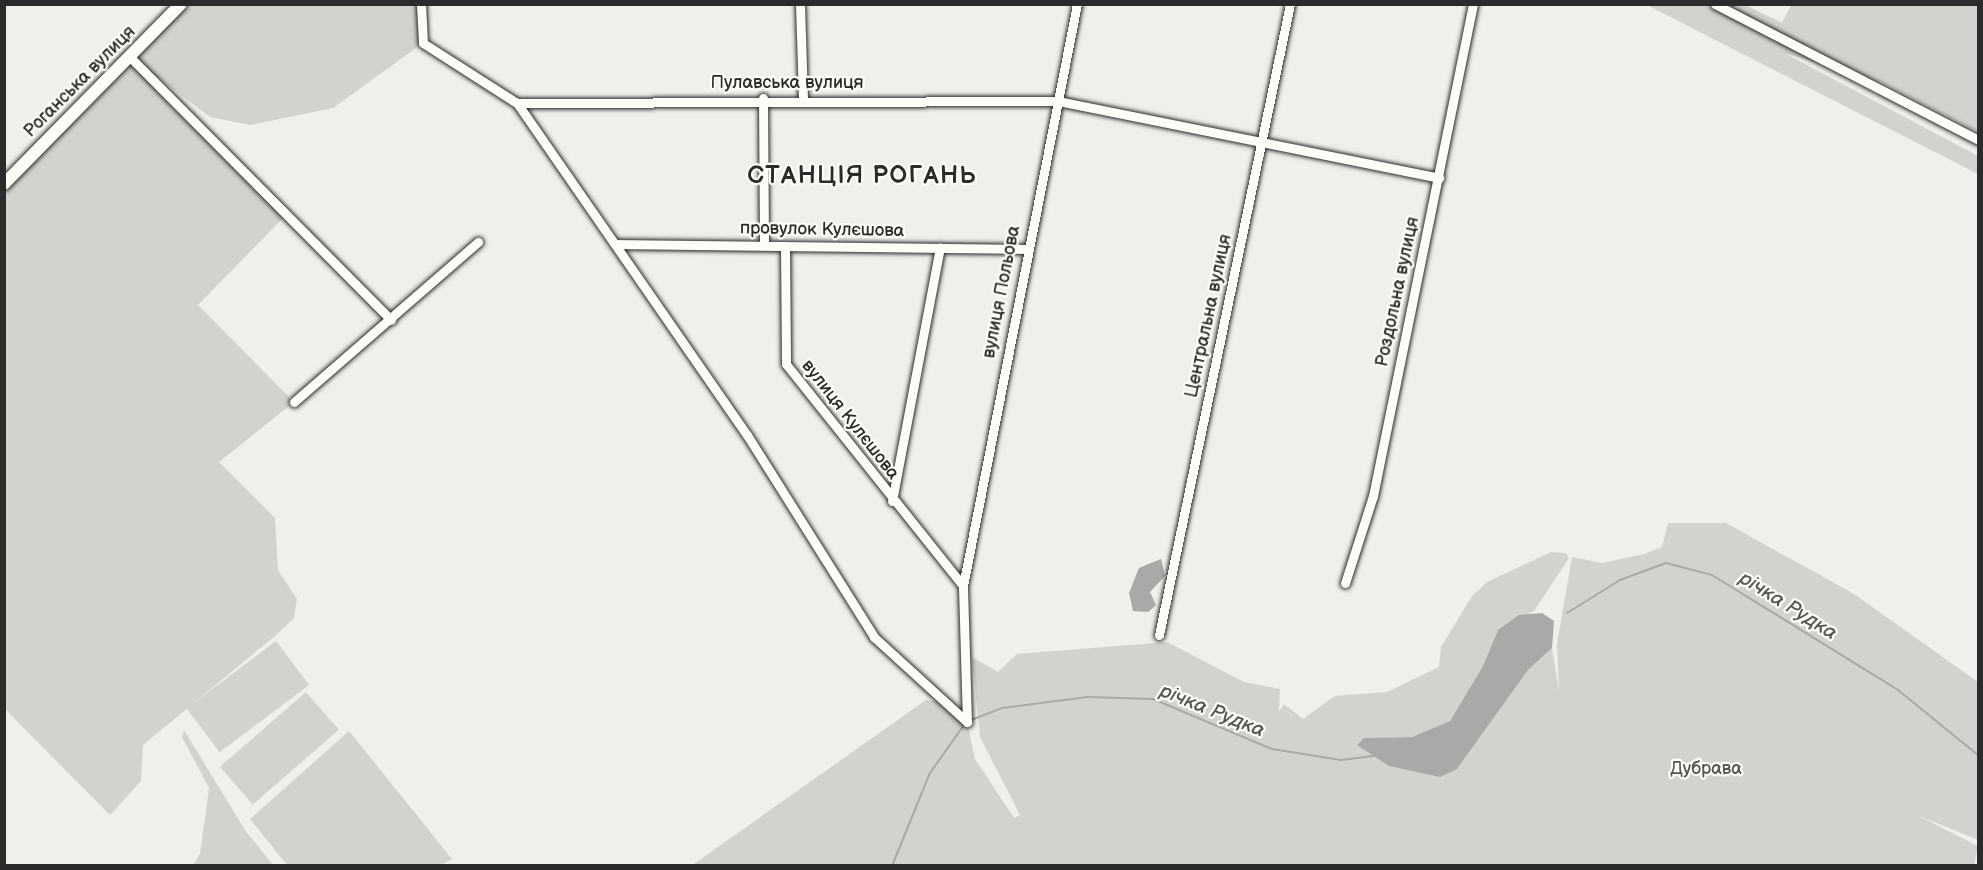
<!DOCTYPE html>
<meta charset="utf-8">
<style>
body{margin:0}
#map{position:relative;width:1983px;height:870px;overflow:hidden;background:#f0efeb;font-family:"Balsamiq Sans",sans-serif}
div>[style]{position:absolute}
.green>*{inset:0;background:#d3d2cf;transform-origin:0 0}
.water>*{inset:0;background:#aaa9a7}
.stream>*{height:2px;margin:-1px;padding:0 1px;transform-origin:1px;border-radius:1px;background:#aaa9a7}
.roads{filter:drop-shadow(0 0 2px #2b2b2b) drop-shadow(0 0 2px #2b2b2b)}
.minor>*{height:9px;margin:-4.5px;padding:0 4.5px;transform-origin:4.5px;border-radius:4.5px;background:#fdfcf7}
.major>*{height:12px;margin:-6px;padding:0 6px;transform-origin:6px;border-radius:6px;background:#fdfcf7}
span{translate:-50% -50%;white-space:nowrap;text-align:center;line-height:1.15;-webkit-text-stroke:4.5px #fdfcf7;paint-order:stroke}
.street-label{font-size:18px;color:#2b2b2b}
.park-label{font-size:18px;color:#555554}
.water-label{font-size:20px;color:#575756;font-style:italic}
.district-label{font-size:24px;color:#2b2b2b;font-weight:700;letter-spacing:1.5px}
.frame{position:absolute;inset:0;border:6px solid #2b2b2b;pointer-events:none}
</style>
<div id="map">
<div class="green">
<i style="clip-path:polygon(181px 5px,421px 5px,423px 43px,333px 108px,250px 125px,210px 117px,136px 61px,286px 215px,198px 305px,294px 402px,219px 462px,275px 518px,278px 570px,297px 599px,294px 618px,275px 636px,143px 745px,141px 781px,110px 815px,5px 709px,4px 184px)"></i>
<i style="clip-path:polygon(1647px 5px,1745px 5px,1782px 23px,1791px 5px,1978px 5px,1978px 132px,1879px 81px,1875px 87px,1840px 69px,1786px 54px,1978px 156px,1978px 174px)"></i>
<i style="clip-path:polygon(1668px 523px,1726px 523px,1854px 594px,1978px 682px,1978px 840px,1917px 815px,1978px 846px,1974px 865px,691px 866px,926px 700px,946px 703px,967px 722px,975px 759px,1014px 818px,1020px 815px,980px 737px,972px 657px,998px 672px,1017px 654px,1167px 642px,1244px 682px,1280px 689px,1279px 712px,1284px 704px,1303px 719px,1335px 696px,1387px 692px,1439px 667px,1441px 647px,1472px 596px,1487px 582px,1551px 552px,1566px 553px,1569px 558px,1534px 611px,1498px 630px,1483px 666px,1450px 721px,1412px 737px,1364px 738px,1389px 766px,1457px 769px,1528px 670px,1552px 648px,1559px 692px,1557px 644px,1572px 557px,1602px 563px,1644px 554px,1662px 547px)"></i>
<i style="left:276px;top:641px;width:55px;height:112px;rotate:53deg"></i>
<i style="left:306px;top:692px;width:50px;height:114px;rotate:49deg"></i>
<i style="clip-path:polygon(184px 730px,245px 830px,273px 865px,193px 865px,200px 854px,209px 788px,182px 737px)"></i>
<i style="clip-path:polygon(349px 731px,452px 859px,439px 866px,287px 865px,250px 819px)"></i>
</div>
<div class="water">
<i style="clip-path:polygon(1161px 559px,1165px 576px,1150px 592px,1156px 605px,1148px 612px,1133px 611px,1129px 593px,1139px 568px)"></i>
<i style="clip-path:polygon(1542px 613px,1554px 621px,1552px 648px,1528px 670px,1457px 769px,1440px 777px,1389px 766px,1357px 745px,1364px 738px,1412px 737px,1450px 721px,1483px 666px,1498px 630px,1519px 615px)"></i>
</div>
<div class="stream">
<i style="left:1567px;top:613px;width:62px;rotate:-31.9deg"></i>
<i style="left:1620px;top:580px;width:49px;rotate:-20.3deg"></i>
<i style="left:1666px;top:563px;width:48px;rotate:14.6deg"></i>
<i style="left:1712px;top:575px;width:219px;rotate:31.7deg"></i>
<i style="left:1898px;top:690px;width:103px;rotate:39.1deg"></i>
<i style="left:971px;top:720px;width:33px;rotate:-21deg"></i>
<i style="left:1002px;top:708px;width:86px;rotate:-7.4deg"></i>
<i style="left:1087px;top:697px;width:66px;rotate:1.7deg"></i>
<i style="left:1153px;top:699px;width:129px;rotate:22.8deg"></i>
<i style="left:1272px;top:749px;width:70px;rotate:9.1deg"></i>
<i style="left:1341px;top:760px;width:34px;rotate:-7deg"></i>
<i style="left:892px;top:866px;width:100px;rotate:-67.8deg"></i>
<i style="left:930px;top:773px;width:59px;rotate:-54.7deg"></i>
</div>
<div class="roads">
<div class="minor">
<i style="left:421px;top:4px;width:39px;rotate:87deg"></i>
<i style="left:423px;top:43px;width:112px;rotate:32.6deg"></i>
<i style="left:517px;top:103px;width:404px;rotate:55.3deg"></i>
<i style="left:747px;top:435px;width:239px;rotate:57.8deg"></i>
<i style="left:874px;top:637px;width:126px;rotate:42.4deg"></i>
<i style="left:800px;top:4px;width:94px;rotate:88.2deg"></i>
<i style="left:1715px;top:4px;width:296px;rotate:27.3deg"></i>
<i style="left:131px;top:58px;width:369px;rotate:45.2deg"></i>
<i style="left:763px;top:98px;width:147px;rotate:89.6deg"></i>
<i style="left:517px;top:103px;width:541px;rotate:-0.21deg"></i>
<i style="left:1058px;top:101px;width:389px;rotate:11.4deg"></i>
<i style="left:617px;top:244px;width:410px;rotate:0.7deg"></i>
<i style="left:785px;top:246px;width:118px;rotate:89.5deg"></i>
<i style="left:786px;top:364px;width:284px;rotate:51.4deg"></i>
<i style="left:294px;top:402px;width:244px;rotate:-41deg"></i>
<i style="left:892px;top:501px;width:258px;rotate:-79.3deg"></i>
<i style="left:1345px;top:583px;width:91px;rotate:-72.2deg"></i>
<i style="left:1373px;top:496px;width:502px;rotate:-78.51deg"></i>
<i style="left:1159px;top:635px;width:644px;rotate:-78.27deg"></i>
<i style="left:967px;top:722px;width:136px;rotate:-91.7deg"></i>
<i style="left:963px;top:586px;width:593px;rotate:-78.92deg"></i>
</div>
<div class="major">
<i style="left:4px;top:184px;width:252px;rotate:-45.5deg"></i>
</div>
</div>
<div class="street-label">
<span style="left:80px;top:82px;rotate:-45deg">Роганська вулиця</span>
<span style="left:787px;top:83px">Пулавська вулиця</span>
<span style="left:822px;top:230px;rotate:1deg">провулок Кулєшова</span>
<span style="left:1002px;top:292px;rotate:-79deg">вулиця Польова</span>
<span style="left:1398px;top:292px;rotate:-78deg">Роздольна вулиця</span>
<span style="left:1209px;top:316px;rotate:-78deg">Центральна вулиця</span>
<span style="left:850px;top:420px;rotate:52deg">вулиця Кулєшова</span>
</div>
<div class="park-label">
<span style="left:1706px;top:769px">Дубрава</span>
</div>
<div class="water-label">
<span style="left:1788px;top:606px;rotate:32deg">річка Рудка</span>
<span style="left:1212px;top:711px;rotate:22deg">річка Рудка</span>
</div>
<div class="district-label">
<span style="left:862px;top:176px">СТАНЦІЯ РОГАНЬ</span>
</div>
<div class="frame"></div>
</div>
